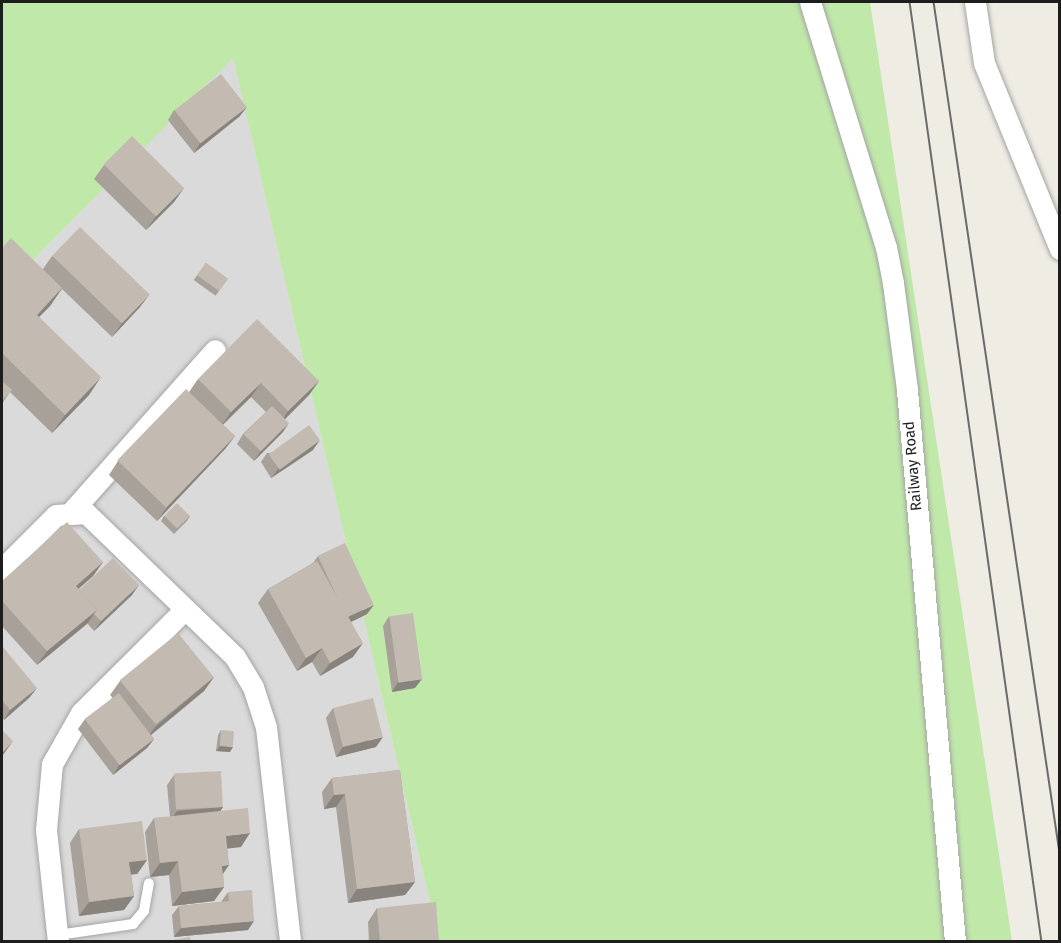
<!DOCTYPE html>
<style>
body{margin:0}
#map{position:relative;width:1061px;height:943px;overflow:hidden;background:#eeece3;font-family:"Fira Sans",sans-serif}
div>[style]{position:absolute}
.residential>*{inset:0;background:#dbdada}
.grass>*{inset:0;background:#c0e9a9}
.roads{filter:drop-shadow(0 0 2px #a4a4a4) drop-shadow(0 0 2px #a4a4a4)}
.lane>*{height:10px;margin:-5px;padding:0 5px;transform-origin:5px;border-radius:5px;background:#fff}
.street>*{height:21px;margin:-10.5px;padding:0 10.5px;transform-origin:10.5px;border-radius:10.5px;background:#fff}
.tram>*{height:1.5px;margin:-0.75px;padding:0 0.75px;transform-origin:0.75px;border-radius:0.75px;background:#6b6b6b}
.wall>*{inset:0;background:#a8a199;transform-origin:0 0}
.shaded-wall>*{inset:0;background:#88837d}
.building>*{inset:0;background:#c3bbb2;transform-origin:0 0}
span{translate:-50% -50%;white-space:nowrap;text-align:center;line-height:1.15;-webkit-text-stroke:5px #fff;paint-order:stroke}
.street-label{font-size:15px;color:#1d1d1d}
.frame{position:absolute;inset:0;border:3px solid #1d1d1d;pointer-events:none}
</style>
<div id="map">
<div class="residential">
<i style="clip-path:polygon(233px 57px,439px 941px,2px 942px,2px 291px)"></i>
</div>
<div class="grass">
<i style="clip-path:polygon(2px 2px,870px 2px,1012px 941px,439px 941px,233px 58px,2px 291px)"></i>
</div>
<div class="roads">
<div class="lane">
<i style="left:58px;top:935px;width:76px;rotate:-8.3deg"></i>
<i style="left:133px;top:924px;width:17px;rotate:-50deg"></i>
<i style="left:144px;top:911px;width:28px;rotate:-80deg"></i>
</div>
<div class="street">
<i style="left:810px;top:2px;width:257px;rotate:72.8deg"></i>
<i style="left:886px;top:247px;width:37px;rotate:79deg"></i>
<i style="left:893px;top:283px;width:108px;rotate:82.5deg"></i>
<i style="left:907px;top:390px;width:554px;rotate:85.03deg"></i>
<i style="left:975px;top:2px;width:62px;rotate:81.6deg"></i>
<i style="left:984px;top:63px;width:201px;rotate:67.8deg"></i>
<i style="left:72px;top:511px;width:215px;rotate:-48.4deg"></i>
<i style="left:2px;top:569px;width:76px;rotate:-45deg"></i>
<i style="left:56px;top:515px;width:30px;rotate:-4deg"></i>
<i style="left:86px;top:513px;width:207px;rotate:44deg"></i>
<i style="left:235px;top:657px;width:35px;rotate:59deg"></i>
<i style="left:253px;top:687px;width:42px;rotate:72deg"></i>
<i style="left:266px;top:727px;width:216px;rotate:83.6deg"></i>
<i style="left:58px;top:942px;width:113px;rotate:-96.1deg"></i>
<i style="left:46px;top:830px;width:66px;rotate:-84.8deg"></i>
<i style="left:52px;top:764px;width:59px;rotate:-60.4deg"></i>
<i style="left:81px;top:713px;width:147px;rotate:-45deg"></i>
</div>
</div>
<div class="tram">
<i style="left:910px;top:2px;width:949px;rotate:82.01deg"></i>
<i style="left:934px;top:2px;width:860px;rotate:81.58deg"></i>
</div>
<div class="wall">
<i style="clip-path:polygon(174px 110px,240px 116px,194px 153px,168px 120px)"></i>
<i style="clip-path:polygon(104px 165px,184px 188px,174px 202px,146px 230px,94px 179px)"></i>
<i style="clip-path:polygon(2px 248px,43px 269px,52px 256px,140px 307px,112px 337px,62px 289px,50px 306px,39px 317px,89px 395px,52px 433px,10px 392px,2px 404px)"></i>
<i style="left:206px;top:263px;width:27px;height:21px;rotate:36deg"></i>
<i style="clip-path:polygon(198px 379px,319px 381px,309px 395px,285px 419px,283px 432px,254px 461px,237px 444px,243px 434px,266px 412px,251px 397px,223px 425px,235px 436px,225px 449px,157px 521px,109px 475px,118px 461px,189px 392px)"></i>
<i style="clip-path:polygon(313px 450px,271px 478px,261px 462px,267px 453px)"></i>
<i style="clip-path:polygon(164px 516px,190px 516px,187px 521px,174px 534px,161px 521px)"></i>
<i style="clip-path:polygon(318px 556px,367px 614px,351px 622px,353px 657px,320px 676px,312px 662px,297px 671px,258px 603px,268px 589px,313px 563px)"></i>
<i style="clip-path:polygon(103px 562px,93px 576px,78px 589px,132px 595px,94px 631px,87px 623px,37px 665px,2px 626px,2px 581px)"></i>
<i style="clip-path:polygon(389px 616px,415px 688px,392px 692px,383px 626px)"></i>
<i style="clip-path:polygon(2px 646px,30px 697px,4px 720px,2px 717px)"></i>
<i style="clip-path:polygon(214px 677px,204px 691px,151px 735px,154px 739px,147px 748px,113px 775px,78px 729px,85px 719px,113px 698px,110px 695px,120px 681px)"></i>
<i style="clip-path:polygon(333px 708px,376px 747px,336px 757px,326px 718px)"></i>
<i style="clip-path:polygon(221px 730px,230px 752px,216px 751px,218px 735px)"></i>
<i style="clip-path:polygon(400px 770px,415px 882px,405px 895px,348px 903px,336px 807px,324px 809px,322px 792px,332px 778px)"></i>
<i style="clip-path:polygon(174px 775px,223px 807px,220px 811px,241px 847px,227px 848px,229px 865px,223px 874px,224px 887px,214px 901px,172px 906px,169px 875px,150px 877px,145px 832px,154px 818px,170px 817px,167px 785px)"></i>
<i style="clip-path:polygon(79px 829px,147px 860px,137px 874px,131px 874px,134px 896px,124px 910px,79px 916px,70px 843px)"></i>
<i style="clip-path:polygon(228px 892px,248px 930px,174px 937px,172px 915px,179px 906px,221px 902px)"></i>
<i style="clip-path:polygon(377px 908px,439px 942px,369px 942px,368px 922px)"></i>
</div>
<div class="shaded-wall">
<i style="clip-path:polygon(247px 107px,240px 116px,194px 153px,200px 143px)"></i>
<i style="clip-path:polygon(184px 188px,174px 202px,146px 230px,156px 216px)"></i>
<i style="clip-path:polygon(62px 288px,50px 306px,24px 332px,37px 315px)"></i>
<i style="clip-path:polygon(150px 294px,140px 307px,112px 337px,122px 323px)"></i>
<i style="clip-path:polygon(101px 377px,89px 395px,52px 433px,65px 415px)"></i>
<i style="clip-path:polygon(319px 381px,309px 395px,279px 425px,288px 411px)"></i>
<i style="clip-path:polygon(261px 383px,251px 397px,221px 426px,231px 412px)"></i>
<i style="clip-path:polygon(289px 423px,283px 432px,254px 461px,260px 452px)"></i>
<i style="clip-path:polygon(235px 436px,225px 449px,157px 521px,167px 507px)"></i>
<i style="clip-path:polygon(320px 440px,313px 450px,271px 478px,278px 469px)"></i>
<i style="clip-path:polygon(103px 562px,93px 576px,66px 600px,76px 586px)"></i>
<i style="clip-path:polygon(139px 585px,132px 595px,94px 631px,101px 621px)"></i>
<i style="clip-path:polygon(374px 605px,367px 614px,341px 627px,348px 617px)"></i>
<i style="clip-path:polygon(97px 610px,87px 624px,37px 665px,47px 651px)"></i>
<i style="clip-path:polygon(363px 643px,353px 657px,320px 676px,330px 663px)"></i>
<i style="clip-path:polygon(322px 648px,312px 662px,297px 671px,306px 658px)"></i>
<i style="clip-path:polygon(214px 677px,204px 691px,146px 739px,156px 726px)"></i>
<i style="clip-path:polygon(422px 679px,415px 688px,392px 692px,398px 682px)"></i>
<i style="clip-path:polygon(37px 688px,30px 697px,4px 720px,10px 710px)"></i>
<i style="clip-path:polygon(383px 737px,376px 747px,336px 757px,343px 747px)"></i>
<i style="clip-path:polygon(154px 739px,147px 748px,113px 775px,119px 765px)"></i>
<i style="clip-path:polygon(13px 741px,3px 755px,2px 757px,2px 753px)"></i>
<i style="clip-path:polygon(220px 746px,233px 747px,230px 752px,216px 751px)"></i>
<i style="clip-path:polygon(345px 794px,336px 807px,324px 809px,334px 795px)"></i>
<i style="clip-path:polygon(223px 807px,217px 817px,170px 820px,177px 811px)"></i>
<i style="clip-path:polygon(250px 833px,241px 847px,216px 850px,226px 836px)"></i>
<i style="clip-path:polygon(147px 860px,137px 874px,120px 876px,129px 862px)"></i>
<i style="clip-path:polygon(178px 861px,169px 875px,150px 877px,160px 863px)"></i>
<i style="clip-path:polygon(229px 865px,219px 879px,222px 866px)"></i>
<i style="clip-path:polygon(415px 882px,405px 895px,348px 903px,357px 889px)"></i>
<i style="clip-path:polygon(224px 887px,214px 901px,172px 906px,182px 892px)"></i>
<i style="clip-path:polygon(134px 896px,124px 910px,79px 916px,89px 902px)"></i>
<i style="clip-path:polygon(254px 921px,248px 930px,174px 937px,181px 928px)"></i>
</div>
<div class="building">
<i style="left:221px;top:74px;width:42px;height:59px;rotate:52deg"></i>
<i style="left:132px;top:136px;width:74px;height:40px;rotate:45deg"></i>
<i style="left:80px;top:227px;width:97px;height:40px;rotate:44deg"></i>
<i style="clip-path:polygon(11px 238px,62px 288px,37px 315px,101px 377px,65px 415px,2px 353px,2px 248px)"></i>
<i style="left:206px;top:263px;width:27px;height:15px;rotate:36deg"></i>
<i style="clip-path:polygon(257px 319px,319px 381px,288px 411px,261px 383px,231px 412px,198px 379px)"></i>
<i style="clip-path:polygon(2px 381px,12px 390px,2px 401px)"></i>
<i style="left:186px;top:389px;width:68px;height:99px;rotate:44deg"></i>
<i style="left:272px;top:406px;width:24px;height:40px;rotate:45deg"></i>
<i style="left:309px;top:425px;width:19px;height:50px;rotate:54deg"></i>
<i style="left:177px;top:503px;width:18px;height:18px;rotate:45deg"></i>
<i style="clip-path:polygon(67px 522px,103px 562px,76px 586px,97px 610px,47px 651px,2px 601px,2px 581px)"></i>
<i style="left:345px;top:543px;width:68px;height:30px;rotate:65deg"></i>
<i style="clip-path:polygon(113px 558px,139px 585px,101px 621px,94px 614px,97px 610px,79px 590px)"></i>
<i style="clip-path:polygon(317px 561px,363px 643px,330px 663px,322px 648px,306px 658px,268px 589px)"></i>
<i style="left:413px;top:613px;width:67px;height:24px;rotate:82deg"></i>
<i style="left:178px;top:633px;width:57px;height:75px;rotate:51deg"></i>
<i style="clip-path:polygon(2px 646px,37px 688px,10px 710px,2px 700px)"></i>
<i style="left:119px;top:693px;width:58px;height:43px;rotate:53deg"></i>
<i style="left:373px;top:698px;width:40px;height:41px;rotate:76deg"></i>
<i style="clip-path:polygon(2px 730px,13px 741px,2px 753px)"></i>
<i style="left:221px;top:730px;width:13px;height:16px;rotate:4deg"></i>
<i style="clip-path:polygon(400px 770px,415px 882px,357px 889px,345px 794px,334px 795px,332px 778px)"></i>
<i style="left:221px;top:771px;width:36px;height:47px;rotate:87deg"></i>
<i style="clip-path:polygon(248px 808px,250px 833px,226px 836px,229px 865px,222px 866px,224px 887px,182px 892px,178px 861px,160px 863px,154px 818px)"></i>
<i style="clip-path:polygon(142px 821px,147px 860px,129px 862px,134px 896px,89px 902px,79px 829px)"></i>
<i style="clip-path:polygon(252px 890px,254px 921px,181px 928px,179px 906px,229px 901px,228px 892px)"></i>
<i style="clip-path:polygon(436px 902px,439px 942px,380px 942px,377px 908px)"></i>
<i style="clip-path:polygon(190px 937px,191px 942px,173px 942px,173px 940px)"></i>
</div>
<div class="street-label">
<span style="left:913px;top:466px;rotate:-95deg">Railway Road</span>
</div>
<div class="frame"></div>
</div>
